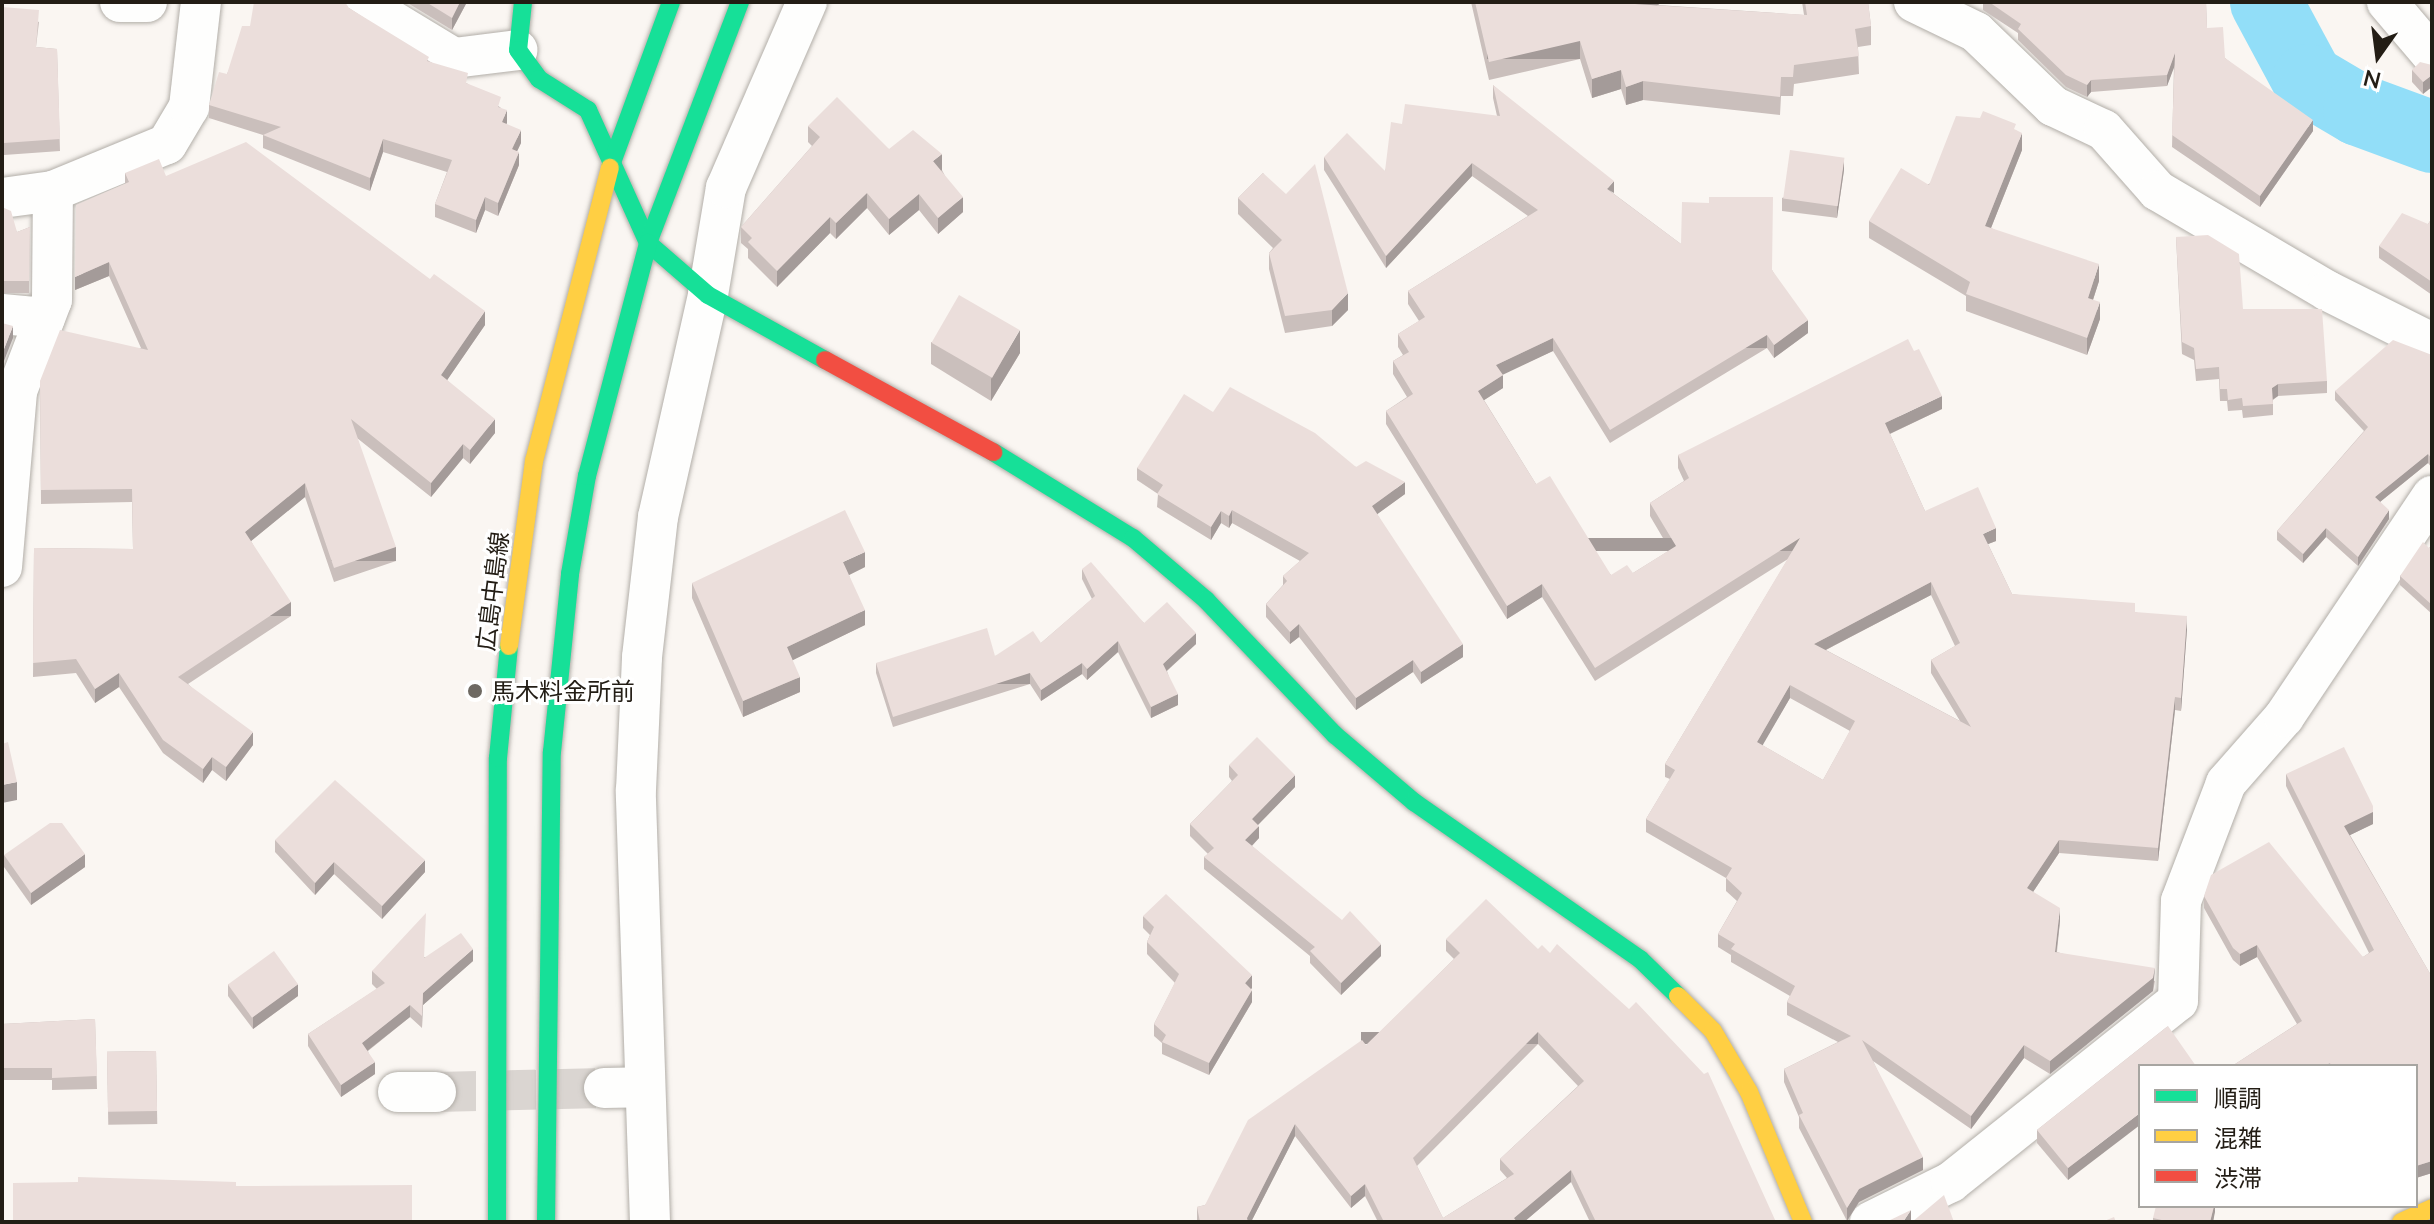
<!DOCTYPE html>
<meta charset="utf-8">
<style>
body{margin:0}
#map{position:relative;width:2434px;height:1224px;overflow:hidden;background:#faf6f2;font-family:Lato,"Noto Sans JP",sans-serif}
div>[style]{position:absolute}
.river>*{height:72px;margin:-36px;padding:0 36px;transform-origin:36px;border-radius:36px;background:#92def8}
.street-tunnel>*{height:40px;margin-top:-20px;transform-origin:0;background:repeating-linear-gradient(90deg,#dad5d1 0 40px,transparent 0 60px)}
.roads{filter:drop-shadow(0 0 2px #b2aea8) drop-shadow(0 0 2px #b2aea8)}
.street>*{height:40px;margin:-20px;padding:0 20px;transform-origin:20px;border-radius:20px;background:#fefefd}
.fast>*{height:18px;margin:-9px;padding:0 9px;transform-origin:9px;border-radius:9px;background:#16e098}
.slow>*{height:18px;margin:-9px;padding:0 9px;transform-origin:9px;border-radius:9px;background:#ffcf43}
.jam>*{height:18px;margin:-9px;padding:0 9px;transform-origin:9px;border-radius:9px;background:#f24e42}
.wall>*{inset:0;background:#cabfbc;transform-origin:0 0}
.shaded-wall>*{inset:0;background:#a49b99;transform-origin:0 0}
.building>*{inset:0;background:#ebdedb;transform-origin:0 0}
.dots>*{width:22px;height:22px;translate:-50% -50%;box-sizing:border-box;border:4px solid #fff;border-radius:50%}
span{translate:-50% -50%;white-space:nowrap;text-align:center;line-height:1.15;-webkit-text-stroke:6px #fff;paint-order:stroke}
.street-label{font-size:24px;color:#231d15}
.poi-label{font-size:24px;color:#231d15}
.left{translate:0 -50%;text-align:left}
.frame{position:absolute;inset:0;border:4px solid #231d15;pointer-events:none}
.legend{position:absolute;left:2138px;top:1064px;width:280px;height:144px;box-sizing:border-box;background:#fff;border:2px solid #a7a5a1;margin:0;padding:10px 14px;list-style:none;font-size:24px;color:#231d15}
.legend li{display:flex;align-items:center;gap:16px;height:40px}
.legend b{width:40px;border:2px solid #a7a5a1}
.north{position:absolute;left:2338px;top:16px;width:80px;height:80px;-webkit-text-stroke:6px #fff;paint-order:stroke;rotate:194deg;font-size:22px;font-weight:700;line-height:32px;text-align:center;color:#231d15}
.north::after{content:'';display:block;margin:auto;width:28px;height:36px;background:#231d15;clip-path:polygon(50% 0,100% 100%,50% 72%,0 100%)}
</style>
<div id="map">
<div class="river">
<i style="left:2266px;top:2px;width:89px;rotate:61.7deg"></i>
<i style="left:2308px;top:80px;width:59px;rotate:30.5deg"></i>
<i style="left:2359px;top:110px;width:78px;rotate:20.3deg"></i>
</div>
<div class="street-tunnel">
<i style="left:436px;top:1092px;width:168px;rotate:-1.4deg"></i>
</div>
<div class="roads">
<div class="street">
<i style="left:120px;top:2px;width:27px"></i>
<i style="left:361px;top:2px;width:109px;rotate:31.1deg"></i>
<i style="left:454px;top:58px;width:64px;rotate:-7.1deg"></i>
<i style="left:1914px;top:2px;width:69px;rotate:25.8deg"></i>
<i style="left:1976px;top:32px;width:107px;rotate:43.9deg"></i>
<i style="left:2053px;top:106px;width:56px;rotate:25.2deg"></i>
<i style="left:2104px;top:130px;width:81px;rotate:48.5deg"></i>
<i style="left:2158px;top:191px;width:197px;rotate:30.5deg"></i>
<i style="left:2328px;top:291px;width:116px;rotate:26.6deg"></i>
<i style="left:2387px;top:2px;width:70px;rotate:49.7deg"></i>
<i style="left:2px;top:198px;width:51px;rotate:-7.8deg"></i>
<i style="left:53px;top:191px;width:123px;rotate:-22.4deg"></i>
<i style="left:167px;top:144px;width:43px;rotate:-59.3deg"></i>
<i style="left:189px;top:107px;width:106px;rotate:-83.5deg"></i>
<i style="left:2px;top:314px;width:43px;rotate:5.3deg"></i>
<i style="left:2px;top:567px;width:177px;rotate:-85.1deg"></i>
<i style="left:17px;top:391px;width:97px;rotate:-69deg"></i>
<i style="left:52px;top:300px;width:109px;rotate:-89.5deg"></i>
<i style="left:604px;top:1088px;width:39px;rotate:-1deg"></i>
<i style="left:398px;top:1092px;width:38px"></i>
<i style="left:650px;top:1222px;width:432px;rotate:-91.9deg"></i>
<i style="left:636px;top:790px;width:133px;rotate:-87.4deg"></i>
<i style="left:642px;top:657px;width:141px;rotate:-83.5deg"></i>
<i style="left:658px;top:517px;width:228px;rotate:-77.3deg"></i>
<i style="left:708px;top:295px;width:109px;rotate:-80.5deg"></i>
<i style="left:726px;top:188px;width:203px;rotate:-66.5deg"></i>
<i style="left:1870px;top:1222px;width:90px;rotate:-26.3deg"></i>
<i style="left:1951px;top:1182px;width:290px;rotate:-38.6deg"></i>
<i style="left:2178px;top:1001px;width:100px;rotate:-88.3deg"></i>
<i style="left:2181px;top:901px;width:126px;rotate:-69.1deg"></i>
<i style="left:2226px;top:783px;width:88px;rotate:-48.7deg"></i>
<i style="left:2284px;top:717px;width:266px;rotate:-56.2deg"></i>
</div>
<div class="fast">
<i style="left:523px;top:2px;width:48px;rotate:95.9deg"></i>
<i style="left:518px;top:50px;width:36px;rotate:54deg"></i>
<i style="left:539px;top:79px;width:58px;rotate:32.3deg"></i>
<i style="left:588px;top:110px;width:146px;rotate:65.7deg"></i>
<i style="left:648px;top:243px;width:79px;rotate:40.9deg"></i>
<i style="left:708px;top:295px;width:134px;rotate:29.1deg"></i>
<i style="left:610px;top:168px;width:177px;rotate:-69.8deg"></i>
<i style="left:648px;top:243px;width:258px;rotate:-69.1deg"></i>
<i style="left:993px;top:452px;width:164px;rotate:31.6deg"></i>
<i style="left:1133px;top:538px;width:96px;rotate:40.3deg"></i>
<i style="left:1206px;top:600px;width:187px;rotate:46.3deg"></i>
<i style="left:1335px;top:735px;width:104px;rotate:40.3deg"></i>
<i style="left:1414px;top:802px;width:275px;rotate:34.8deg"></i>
<i style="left:1640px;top:959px;width:53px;rotate:44.2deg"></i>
<i style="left:497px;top:1222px;width:464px;rotate:-89.9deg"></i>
<i style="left:498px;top:758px;width:113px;rotate:-84.4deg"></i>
<i style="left:546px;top:1222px;width:470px;rotate:-89.3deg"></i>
<i style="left:552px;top:752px;width:179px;rotate:-84.2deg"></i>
<i style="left:570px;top:574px;width:99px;rotate:-80.2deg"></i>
<i style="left:587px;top:476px;width:241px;rotate:-75.3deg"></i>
</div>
<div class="slow">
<i style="left:509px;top:646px;width:187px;rotate:-82.3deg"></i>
<i style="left:534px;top:461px;width:303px;rotate:-75.5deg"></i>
<i style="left:1678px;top:996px;width:49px;rotate:45deg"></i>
<i style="left:1713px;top:1031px;width:71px;rotate:59.5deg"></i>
<i style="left:1749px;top:1092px;width:141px;rotate:67.4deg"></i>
<i style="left:2401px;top:1222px;width:34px;rotate:-24deg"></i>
</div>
<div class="jam">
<i style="left:825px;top:360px;width:192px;rotate:28.7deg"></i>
</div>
</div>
<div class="wall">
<i style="clip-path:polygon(406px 2px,467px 2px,452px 30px)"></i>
<i style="clip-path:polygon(1471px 2px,1662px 2px,1658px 5px,1804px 15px,1802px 2px,1868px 2px,1871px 26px,1871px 45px,1858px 47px,1859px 74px,1794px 84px,1793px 96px,1781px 96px,1780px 115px,1643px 100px,1626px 105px,1621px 89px,1592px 98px,1580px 59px,1489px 80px)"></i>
<i style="clip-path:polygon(1983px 2px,2206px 2px,2207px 28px,2225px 58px,2313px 131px,2260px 207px,2172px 147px,2174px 66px,2167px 86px,2091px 92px,2087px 97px,2066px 87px,2018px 40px,2018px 33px,1983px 10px)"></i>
<i style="clip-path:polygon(2px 7px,39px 22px,36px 47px,57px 49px,60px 151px,4px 155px,4px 175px)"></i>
<i style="clip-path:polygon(349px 8px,429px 61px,468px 84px,501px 108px,506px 124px,521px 143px,517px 151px,519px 165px,498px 216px,485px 210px,476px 233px,435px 217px,435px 204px,447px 172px,383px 152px,370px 191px,263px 148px,263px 135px,209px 118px,209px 105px,227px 74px,250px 26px)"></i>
<i style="clip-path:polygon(2432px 65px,2423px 94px,2412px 82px,2412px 70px)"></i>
<i style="clip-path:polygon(evenodd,1493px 85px,1614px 194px,1681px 244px,1772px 270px,1808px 333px,1774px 358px,1767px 348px,1610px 443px,1553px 351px,1502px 374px,1503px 388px,1484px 400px,1536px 484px,1611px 575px,1633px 573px,1670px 550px,1650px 516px,1650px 503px,1684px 481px,1678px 468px,1678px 455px,1942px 409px,1890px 434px,1925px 511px,1996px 541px,1988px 544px,2012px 594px,2135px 612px,2187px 629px,2181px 711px,2175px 710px,2158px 861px,2059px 853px,2033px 892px,2060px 921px,2057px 952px,2155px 981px,2153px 991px,2050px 1074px,2024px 1058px,1971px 1129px,1873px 1061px,1923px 1170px,1859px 1202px,1847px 1221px,1799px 1128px,1799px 1117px,1784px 1082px,1784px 1069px,1838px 1042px,1787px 1015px,1787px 1002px,1790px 996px,1731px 962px,1731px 955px,1718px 947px,1718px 934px,1737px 901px,1726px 891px,1726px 878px,1646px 832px,1646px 819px,1670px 779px,1665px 777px,1665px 764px,1788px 559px,1595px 681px,1542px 597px,1507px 619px,1386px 424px,1386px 411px,1407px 397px,1393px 374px,1393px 361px,1403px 355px,1398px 347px,1398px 334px,1419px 321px,1408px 304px,1408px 291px,1528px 216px,1472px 176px,1386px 268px,1324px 170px,1324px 157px,1385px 171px,1402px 124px,1497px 116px,1493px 98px,1493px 85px,1931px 595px,1955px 646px,1931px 660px,1931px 673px,1960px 721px,1826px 650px,1931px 595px,1493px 85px,1790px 698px,1850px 731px,1823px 780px,1762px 745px,1790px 698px)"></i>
<i style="clip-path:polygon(808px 126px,889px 149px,942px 170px,963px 212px,938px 234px,919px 210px,889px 235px,867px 208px,836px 239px,830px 233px,777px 287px,748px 258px,748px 249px,741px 243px,741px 227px,812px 146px,808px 142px)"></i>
<i style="clip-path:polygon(2016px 130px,2022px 150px,1991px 228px,2099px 281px,2093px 300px,2100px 319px,2087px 355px,1966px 311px,1966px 296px,1869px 238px,1869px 221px)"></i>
<i style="clip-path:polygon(1844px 170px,1837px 218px,1782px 211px,1782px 198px)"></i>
<i style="clip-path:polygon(125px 173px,166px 176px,485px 325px,447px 380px,495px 433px,470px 464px,463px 458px,431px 497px,357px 438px,396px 561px,334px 582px,305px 497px,251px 541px,291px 616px,188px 684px,253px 745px,226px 781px,212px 770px,203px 783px,163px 753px,119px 687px,95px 703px,76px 673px,33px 677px,34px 548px,133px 549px,132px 502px,41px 504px,40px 381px,141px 348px,109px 276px,75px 290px,125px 184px)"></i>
<i style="clip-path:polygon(1263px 173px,1348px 310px,1332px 326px,1285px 333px,1269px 269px,1269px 253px,1273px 248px,1238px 214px,1238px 198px)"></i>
<i style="clip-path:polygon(2px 207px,17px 232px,30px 227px,29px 293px,2px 293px)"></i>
<i style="clip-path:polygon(2432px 218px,2432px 295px,2379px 258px,2379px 246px,2428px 224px)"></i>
<i style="clip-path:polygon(2176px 237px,2243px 309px,2327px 381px,2327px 393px,2278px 396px,2273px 400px,2273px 415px,2243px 418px,2242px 410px,2228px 411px,2227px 401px,2220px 401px,2219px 379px,2196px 381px,2194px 360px,2182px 354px)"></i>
<i style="clip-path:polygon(931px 342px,1020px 353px,991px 401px,931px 364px)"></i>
<i style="clip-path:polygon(2432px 355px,2432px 468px,2428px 463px,2380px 502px,2389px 519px,2358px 566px,2326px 537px,2303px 563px,2277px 540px,2277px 531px,2364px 431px,2335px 400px,2335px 391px)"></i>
<i style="clip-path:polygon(1213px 412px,1356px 467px,1405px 494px,1377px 514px,1463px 657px,1421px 684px,1413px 672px,1356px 710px,1299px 637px,1290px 644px,1266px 617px,1266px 604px,1283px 585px,1283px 576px,1300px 561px,1232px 523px,1229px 528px,1221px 523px,1211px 540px,1157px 507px,1158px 494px,1137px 480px,1137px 468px)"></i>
<i style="clip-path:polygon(2432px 545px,2432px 614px,2400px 585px,2400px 576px)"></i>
<i style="clip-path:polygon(865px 567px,849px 575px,865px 625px,792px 660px,800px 692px,743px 717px,692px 598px,692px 583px)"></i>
<i style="clip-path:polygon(1082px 569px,1144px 623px,1196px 644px,1167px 671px,1178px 705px,1151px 718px,1118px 652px,1087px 680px,1082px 674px,1041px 701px,1030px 684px,893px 727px,876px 673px,876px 663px,995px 656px,1041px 643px,1092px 599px,1082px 579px)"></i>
<i style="clip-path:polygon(1229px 765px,1295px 787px,1258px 825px,1259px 838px,1252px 846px,1381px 956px,1341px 995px,1310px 963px,1310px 956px,1204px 869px,1204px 857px,1208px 854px,1190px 836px,1190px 824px,1232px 781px,1229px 777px)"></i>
<i style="clip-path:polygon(2286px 774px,2373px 818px,2373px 824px,2350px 835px,2432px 977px,2432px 1173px,2416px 1178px,2416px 1066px,2232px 1066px,2297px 1024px,2257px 957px,2240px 966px,2233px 960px,2204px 908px,2204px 896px,2363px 957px,2369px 953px,2286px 786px)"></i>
<i style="clip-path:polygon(275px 840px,425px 872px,382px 919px,334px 874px,315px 895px,275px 852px)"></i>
<i style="clip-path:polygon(4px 855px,85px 867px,31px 905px,4px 867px)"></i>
<i style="clip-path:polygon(1143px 916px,1252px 988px,1251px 989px,1252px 1002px,1209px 1075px,1162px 1054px,1162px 1043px,1154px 1036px,1154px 1024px,1175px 983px,1147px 954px,1147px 942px,1150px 935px,1143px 928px)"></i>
<i style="clip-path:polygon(evenodd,1446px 939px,1776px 1222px,1590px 1222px,1571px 1182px,1524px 1222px,1378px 1222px,1365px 1196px,1351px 1208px,1295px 1136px,1251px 1222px,1197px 1222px,1197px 1207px,1205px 1205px,1454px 959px,1446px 951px,1446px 939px,1538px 1044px,1578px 1086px,1500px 1159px,1500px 1170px,1507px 1178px,1443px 1218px,1417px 1166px,1538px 1044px)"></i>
<i style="clip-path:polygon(425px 957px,473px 961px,423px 1005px,422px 1028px,410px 1017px,368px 1051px,375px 1074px,341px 1097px,308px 1046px,308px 1034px,377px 989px,372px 984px,372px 971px)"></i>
<i style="clip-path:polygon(228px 984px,298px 996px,253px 1029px,228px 996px)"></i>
<i style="clip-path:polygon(95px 1019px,97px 1089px,52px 1090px,52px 1080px,2px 1080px,2px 1024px)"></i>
<i style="clip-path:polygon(2168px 1026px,2068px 1180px,2037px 1143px,2037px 1130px)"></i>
<i style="left:156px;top:1051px;width:73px;height:49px;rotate:89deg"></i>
<i style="clip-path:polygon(2215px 1206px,2213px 1222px,2153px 1222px,2153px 1218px)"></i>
</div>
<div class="shaded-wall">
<i style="clip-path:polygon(460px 2px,467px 2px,452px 30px,452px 18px)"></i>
<i style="clip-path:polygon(1638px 2px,1662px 2px,1635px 22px,1635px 4px)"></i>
<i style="left:1580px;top:41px;width:18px;height:93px;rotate:90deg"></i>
<i style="clip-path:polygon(2175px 53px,2175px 65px,2167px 86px,2167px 75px)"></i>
<i style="clip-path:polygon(1621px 70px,1621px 89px,1592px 98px,1592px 79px)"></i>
<i style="clip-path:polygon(2432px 75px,2432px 87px,2423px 94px,2423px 82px)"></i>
<i style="clip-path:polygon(2091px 80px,2091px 92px,2087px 97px,2087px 85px)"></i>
<i style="clip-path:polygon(1643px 81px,1643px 100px,1626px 105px,1626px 87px)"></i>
<i style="clip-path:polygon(507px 110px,507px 123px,502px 135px,502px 122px)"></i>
<i style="clip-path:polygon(2313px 120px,2313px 131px,2260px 207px,2260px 196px)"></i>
<i style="clip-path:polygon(521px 130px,521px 143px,512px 162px,512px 149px)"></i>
<i style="clip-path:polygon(2022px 133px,2022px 150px,1985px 243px,1985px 226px)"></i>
<i style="clip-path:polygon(383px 139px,383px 152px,370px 191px,370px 178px)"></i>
<i style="clip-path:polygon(519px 152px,519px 165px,498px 216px,498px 203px)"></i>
<i style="clip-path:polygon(942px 154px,942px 170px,933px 177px,933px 161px)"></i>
<i style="clip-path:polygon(4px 155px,4px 175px,2px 175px,2px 163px)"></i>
<i style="clip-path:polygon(1844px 158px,1844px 170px,1837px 218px,1837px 206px)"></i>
<i style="clip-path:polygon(1472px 163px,1472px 176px,1386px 268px,1386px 256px)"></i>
<i style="clip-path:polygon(1614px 181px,1614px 193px,1607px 189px)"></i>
<i style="clip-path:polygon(867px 193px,867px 208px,836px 239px,836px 223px)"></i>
<i style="clip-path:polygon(919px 194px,919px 210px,889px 235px,889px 219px)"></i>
<i style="clip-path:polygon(485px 197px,485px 210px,476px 233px,476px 220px)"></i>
<i style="clip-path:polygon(963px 197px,963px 212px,938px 234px,938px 218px)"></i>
<i style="clip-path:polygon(830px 217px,830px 233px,777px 287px,777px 271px)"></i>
<i style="clip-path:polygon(109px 262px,109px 276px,75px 290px,75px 277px)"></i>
<i style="clip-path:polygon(2099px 264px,2099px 281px,2088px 315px,2088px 298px)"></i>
<i style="clip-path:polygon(1348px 293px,1348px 310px,1332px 326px,1332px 310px)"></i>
<i style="clip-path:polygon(2100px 302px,2100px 319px,2087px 355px,2087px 338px)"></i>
<i style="clip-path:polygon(485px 311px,485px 325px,441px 389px,441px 375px)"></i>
<i style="clip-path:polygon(1808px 320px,1808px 333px,1774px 358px,1774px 345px)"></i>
<i style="clip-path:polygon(13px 326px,13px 338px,2px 366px,2px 354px)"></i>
<i style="clip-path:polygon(1020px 330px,1020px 353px,991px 401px,991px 379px)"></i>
<i style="left:1767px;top:335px;width:13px;height:184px;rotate:90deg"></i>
<i style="clip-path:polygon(1553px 338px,1553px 351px,1496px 378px,1496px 365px)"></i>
<i style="clip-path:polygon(1503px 375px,1503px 388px,1478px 404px,1478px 391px)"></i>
<i style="clip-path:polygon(2278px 384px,2278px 396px,2272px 400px,2272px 388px)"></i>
<i style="clip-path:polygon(1942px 396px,1942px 409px,1885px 436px,1885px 423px)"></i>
<i style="clip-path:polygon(495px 419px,495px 433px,470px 464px,470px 450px)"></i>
<i style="clip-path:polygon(463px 444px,463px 458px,431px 497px,431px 483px)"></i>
<i style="clip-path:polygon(2428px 454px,2428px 463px,2375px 506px,2375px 497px)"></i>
<i style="clip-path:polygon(1405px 482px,1405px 494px,1372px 518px,1372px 506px)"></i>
<i style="clip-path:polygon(305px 483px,305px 497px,245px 546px,245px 532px)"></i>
<i style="clip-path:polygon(1232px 510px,1232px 523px,1229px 528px,1229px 516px)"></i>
<i style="clip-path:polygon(2389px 510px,2389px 519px,2358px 566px,2358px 557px)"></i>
<i style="clip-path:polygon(1221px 511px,1221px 523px,1211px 540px,1211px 527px)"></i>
<i style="clip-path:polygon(1996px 528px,1996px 541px,1983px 546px,1983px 534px)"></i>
<i style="clip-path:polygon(2326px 528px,2326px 537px,2303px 563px,2303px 554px)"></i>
<i style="left:1800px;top:538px;width:13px;height:243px;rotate:90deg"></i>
<i style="left:396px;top:547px;width:14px;height:65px;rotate:90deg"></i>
<i style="clip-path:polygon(865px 552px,865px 567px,843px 578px,843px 562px)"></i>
<i style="clip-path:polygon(1931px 582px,1931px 595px,1814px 656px,1814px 644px)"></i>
<i style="clip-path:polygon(1542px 584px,1542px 597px,1507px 619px,1507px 606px)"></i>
<i style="left:291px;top:602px;width:14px;height:136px;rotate:90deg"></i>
<i style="clip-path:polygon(865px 610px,865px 625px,787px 663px,787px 647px)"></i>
<i style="clip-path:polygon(2187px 616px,2187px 629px,2181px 711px,2181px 698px)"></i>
<i style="clip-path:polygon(1299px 624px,1299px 637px,1290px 644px,1290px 632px)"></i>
<i style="clip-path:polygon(1196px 633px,1196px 644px,1163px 674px,1163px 664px)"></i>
<i style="clip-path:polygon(1118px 641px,1118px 652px,1087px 680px,1087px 669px)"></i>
<i style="clip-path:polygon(1463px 644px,1463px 657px,1421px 684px,1421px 672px)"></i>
<i style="clip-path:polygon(1413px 660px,1413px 672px,1356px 710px,1356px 698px)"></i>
<i style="clip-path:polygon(1082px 663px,1082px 674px,1041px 701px,1041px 690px)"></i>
<i style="clip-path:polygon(119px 673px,119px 687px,95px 703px,95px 689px)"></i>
<i style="left:1030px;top:673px;width:11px;height:144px;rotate:90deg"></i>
<i style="clip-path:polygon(800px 677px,800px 692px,743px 717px,743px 701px)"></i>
<i style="clip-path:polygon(1790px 685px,1790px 698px,1757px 755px,1757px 742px)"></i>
<i style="clip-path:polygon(1178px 694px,1178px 705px,1151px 718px,1151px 707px)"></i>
<i style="clip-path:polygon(2175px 697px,2175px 710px,2158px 861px,2158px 848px)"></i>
<i style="clip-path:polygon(253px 732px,253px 745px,226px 781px,226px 767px)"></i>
<i style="clip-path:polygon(212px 757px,212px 770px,203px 783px,203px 769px)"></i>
<i style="clip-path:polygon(1295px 775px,1295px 787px,1252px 831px,1252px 819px)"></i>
<i style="clip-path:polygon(17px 782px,17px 800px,2px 803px,2px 785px)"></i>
<i style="clip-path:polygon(2373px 806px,2373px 824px,2344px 838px,2344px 826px)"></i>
<i style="clip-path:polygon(1259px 826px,1259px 838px,1245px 853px,1245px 840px)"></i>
<i style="clip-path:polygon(2059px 840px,2059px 853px,2027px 901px,2027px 888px)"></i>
<i style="clip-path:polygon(85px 854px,85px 867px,31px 905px,31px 893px)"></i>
<i style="clip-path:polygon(425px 860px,425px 872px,382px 919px,382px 906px)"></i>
<i style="clip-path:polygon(334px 862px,334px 874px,315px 895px,315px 883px)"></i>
<i style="clip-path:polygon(2060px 908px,2060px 921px,2055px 964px,2055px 952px)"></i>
<i style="clip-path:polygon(1381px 944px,1381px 956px,1341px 995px,1341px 983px)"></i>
<i style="clip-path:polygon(2257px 945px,2257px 957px,2240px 966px,2240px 954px)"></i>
<i style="clip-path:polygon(473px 949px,473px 961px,423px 1005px,422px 1028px,423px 993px)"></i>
<i style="clip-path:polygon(2155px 968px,2153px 991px,2050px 1074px,2050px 1061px)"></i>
<i style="clip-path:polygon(1252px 975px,1252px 988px,1245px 995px,1245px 983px)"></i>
<i style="clip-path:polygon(298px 984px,298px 996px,253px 1029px,253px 1017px)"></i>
<i style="clip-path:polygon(1252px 990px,1252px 1002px,1209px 1075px,1209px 1063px)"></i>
<i style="clip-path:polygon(410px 1005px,410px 1017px,362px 1055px,362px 1043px)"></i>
<i style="left:1538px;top:1032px;width:12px;height:177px;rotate:90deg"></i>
<i style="clip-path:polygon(2024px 1045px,2024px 1058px,1971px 1129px,1971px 1116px)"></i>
<i style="clip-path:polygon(375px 1062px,375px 1074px,341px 1097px,341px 1085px)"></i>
<i style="clip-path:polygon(2140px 1113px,2140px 1125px,2068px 1180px,2068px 1168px)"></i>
<i style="clip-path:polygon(1295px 1124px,1295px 1136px,1251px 1222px,1247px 1222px,1247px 1218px)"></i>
<i style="clip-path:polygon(1923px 1157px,1923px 1170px,1859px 1202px,1847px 1221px,1847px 1208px,1859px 1189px)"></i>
<i style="clip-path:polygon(2432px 1161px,2432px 1173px,2416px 1178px,2416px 1166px)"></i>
<i style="clip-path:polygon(1571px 1170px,1571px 1182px,1524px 1222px,1514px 1222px,1514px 1218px)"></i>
<i style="clip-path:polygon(1365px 1184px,1365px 1196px,1351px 1208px,1351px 1196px)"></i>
<i style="clip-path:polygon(2214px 1206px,2215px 1206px,2215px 1212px,2213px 1222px,2210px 1222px)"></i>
<i style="clip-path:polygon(1911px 1210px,1911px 1222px,1903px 1222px)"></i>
</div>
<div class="building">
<i style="clip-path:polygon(254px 2px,345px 2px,349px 8px,429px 57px,427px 61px,468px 73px,466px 83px,501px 97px,498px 107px,507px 110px,502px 122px,521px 130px,512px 149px,519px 152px,498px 203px,485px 197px,476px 220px,435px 204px,452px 160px,383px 139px,370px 178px,263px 135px,281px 127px,209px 105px,219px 72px,227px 74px,242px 26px,250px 26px)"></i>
<i style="clip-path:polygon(426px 2px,460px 2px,452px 18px)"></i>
<i style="clip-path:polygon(1475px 2px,1638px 2px,1635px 4px,1807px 15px,1805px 2px,1868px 2px,1871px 26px,1855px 29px,1859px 56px,1794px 65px,1793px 77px,1781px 77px,1780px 97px,1643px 81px,1626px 87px,1621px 70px,1592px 79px,1580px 41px,1489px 62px)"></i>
<i style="clip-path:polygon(1989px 2px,2206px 2px,2207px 28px,2223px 27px,2225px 58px,2313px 120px,2260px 196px,2172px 135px,2175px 53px,2167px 75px,2091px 80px,2087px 85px,2066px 75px,2018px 29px,2021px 24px)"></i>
<i style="clip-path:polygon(2px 7px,39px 10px,36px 47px,57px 49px,60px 139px,4px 143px,4px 162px,2px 163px)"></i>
<i style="clip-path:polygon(2420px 62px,2432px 65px,2432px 75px,2423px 82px,2412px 70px)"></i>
<i style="clip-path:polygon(evenodd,1493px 85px,1614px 181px,1607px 189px,1681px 244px,1682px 202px,1709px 203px,1709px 197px,1773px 197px,1772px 270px,1808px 320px,1774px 345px,1767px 335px,1610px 430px,1553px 338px,1496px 365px,1503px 375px,1478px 391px,1536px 484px,1550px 476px,1611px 575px,1627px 565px,1633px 573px,1676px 546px,1650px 503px,1689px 478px,1678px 455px,1908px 339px,1914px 351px,1919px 349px,1942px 396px,1885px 423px,1925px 511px,1978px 487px,1996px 528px,1983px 534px,2012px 594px,2135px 603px,2135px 612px,2187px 616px,2181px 698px,2175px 697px,2158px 848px,2059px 840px,2027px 888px,2060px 908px,2055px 952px,2155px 968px,2153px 978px,2050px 1061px,2024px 1045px,1971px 1116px,1862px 1040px,1923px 1157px,1859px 1189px,1847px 1208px,1799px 1115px,1803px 1113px,1784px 1069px,1851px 1036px,1787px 1002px,1795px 986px,1731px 949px,1735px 944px,1718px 934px,1742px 893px,1726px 878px,1732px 868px,1646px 819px,1675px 770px,1665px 764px,1800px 538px,1595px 668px,1542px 584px,1507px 606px,1386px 411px,1413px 394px,1393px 361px,1409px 352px,1398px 334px,1425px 317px,1408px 291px,1538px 210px,1472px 163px,1386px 256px,1324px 157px,1347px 133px,1385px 171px,1391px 122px,1402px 124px,1405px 104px,1500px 116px,1493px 85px,1931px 582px,1960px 643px,1931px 660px,1971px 727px,1814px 644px,1931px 582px,1493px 85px,1790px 685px,1855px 721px,1823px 780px,1757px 742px,1790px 685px)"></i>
<i style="clip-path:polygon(837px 97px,889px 149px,913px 130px,942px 154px,933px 161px,963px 197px,938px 218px,919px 194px,889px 219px,867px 193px,836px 223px,830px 217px,777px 271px,748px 242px,752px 238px,741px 227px,820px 137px,808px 126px)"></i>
<i style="clip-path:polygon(1983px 111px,2016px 124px,2014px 129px,2022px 133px,1985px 226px,2099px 264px,2088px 298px,2100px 302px,2087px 338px,1966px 294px,1970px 282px,1869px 221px,1901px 168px,1929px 185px,1956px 116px,1980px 118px)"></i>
<i style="clip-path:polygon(246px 142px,430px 279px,434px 274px,485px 311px,441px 375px,495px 419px,470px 450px,463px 444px,431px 483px,351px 419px,396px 547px,334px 568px,305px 483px,245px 532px,291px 602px,178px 677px,253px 732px,226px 767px,212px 757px,203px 769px,163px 740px,119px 673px,95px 689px,76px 659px,33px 663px,34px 548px,133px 549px,132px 489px,41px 490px,40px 381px,60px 330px,148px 350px,109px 262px,75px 277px,76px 205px,129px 182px,125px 173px,159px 159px,166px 176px)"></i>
<i style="left:1790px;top:150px;width:55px;height:49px;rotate:8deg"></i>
<i style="clip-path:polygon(1315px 164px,1348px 293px,1332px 310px,1285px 316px,1269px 253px,1282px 240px,1238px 198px,1263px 173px,1286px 194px)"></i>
<i style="clip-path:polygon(2px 207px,11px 211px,17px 232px,30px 227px,29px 281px,2px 281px)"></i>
<i style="clip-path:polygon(2402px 213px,2428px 224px,2432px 218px,2432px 282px,2379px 246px)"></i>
<i style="clip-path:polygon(2208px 235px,2239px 254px,2243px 309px,2322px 309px,2327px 381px,2278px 384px,2272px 388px,2273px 404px,2243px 406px,2242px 398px,2228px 400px,2227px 389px,2220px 389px,2219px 367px,2196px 369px,2194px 348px,2182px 342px,2176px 237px)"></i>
<i style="left:959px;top:295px;width:70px;height:55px;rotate:30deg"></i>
<i style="clip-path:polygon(2px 323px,13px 326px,2px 354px)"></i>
<i style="clip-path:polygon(2393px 340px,2432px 355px,2432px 459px,2428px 454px,2375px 497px,2389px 510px,2358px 557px,2326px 528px,2303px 554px,2277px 531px,2368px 427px,2335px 391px)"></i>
<i style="clip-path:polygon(1230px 387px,1315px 433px,1356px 467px,1366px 461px,1405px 482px,1372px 506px,1463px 644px,1421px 672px,1413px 660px,1356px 698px,1299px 624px,1290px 632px,1266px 604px,1287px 581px,1283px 576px,1309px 553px,1232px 510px,1229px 516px,1221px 511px,1211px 527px,1157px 494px,1163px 485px,1137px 468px,1184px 394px,1213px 412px)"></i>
<i style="clip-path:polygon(845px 510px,865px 552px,843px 562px,865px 610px,787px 647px,800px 677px,743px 701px,692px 583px)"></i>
<i style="clip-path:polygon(2423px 542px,2429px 548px,2432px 545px,2432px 605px,2400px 576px)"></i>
<i style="clip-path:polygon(1091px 562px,1144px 623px,1167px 602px,1196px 633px,1163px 664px,1178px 694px,1151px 707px,1118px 641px,1087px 669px,1082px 663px,1041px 690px,1030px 673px,893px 717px,876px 663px,987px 628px,995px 656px,1033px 631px,1041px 643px,1095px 596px,1082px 569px)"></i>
<i style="clip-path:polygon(1257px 737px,1295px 775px,1252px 819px,1259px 826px,1245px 840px,1342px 920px,1350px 911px,1381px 944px,1341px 983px,1310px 951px,1315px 947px,1204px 857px,1214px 848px,1190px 824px,1238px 775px,1229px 765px)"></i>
<i style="clip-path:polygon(8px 742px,17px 782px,2px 785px,2px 744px)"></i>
<i style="clip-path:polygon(2344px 747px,2373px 806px,2373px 812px,2344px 826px,2432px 977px,2432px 1161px,2416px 1166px,2416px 1066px,2331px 1066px,2330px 1063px,2324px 1066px,2232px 1066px,2302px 1021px,2257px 945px,2240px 954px,2233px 948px,2204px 896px,2211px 875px,2269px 842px,2363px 957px,2374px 950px,2286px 774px)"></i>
<i style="clip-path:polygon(335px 780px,425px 860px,382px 906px,334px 862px,315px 883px,275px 840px)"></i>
<i style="clip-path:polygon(50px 823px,62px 823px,85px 854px,31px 893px,4px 855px)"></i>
<i style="clip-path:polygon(1166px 894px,1252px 975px,1245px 983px,1252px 990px,1209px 1063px,1162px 1042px,1166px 1035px,1154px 1024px,1179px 974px,1147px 942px,1154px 927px,1143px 916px)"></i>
<i style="clip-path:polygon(evenodd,1486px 899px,1538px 949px,1542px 945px,1550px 953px,1557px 944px,1629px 1009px,1636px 1002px,1704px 1074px,1708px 1072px,1776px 1222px,1596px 1222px,1571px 1170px,1514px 1218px,1517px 1222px,1384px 1222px,1365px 1184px,1351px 1196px,1295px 1124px,1247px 1218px,1248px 1222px,1200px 1222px,1197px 1207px,1205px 1205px,1248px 1120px,1362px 1040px,1366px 1045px,1460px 953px,1446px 939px,1486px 899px,1538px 1032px,1584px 1081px,1500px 1159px,1514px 1174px,1443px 1218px,1413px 1158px,1538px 1032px)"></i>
<i style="clip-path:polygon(426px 913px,424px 958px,461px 933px,473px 949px,423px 993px,422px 1016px,410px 1005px,362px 1043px,375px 1062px,341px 1085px,308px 1034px,385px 983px,372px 971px)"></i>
<i style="left:274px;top:951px;width:41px;height:57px;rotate:54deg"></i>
<i style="clip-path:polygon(95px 1019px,97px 1076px,52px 1078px,52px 1068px,2px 1068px,2px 1024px)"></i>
<i style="clip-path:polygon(2168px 1026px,2196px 1066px,2140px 1066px,2140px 1113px,2068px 1168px,2037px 1130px)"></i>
<i style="left:156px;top:1051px;width:60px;height:49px;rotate:89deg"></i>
<i style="clip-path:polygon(78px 1177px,236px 1182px,236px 1186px,412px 1185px,412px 1222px,13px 1222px,13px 1183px,78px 1182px)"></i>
<i style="clip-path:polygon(1944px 1195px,1954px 1222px,1912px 1222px)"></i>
<i style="clip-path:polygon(2156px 1206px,2214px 1206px,2210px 1222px,2170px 1222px,2153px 1218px)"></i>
<i style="clip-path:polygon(1911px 1210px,1903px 1222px,1886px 1222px)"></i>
<i style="clip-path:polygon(2114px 1217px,2116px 1222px,2102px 1222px)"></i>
</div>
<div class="dots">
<i style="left:475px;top:691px;background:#6e6962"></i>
</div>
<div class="street-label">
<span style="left:492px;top:591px;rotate:-83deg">広島中島線</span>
</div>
<div class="poi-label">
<span class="left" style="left:491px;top:691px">馬木料金所前</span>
</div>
<div class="frame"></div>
<ul class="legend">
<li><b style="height:10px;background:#16e098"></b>順調</li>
<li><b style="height:10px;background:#ffcf43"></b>混雑</li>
<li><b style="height:10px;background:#f24e42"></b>渋滞</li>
</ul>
<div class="north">N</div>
</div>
